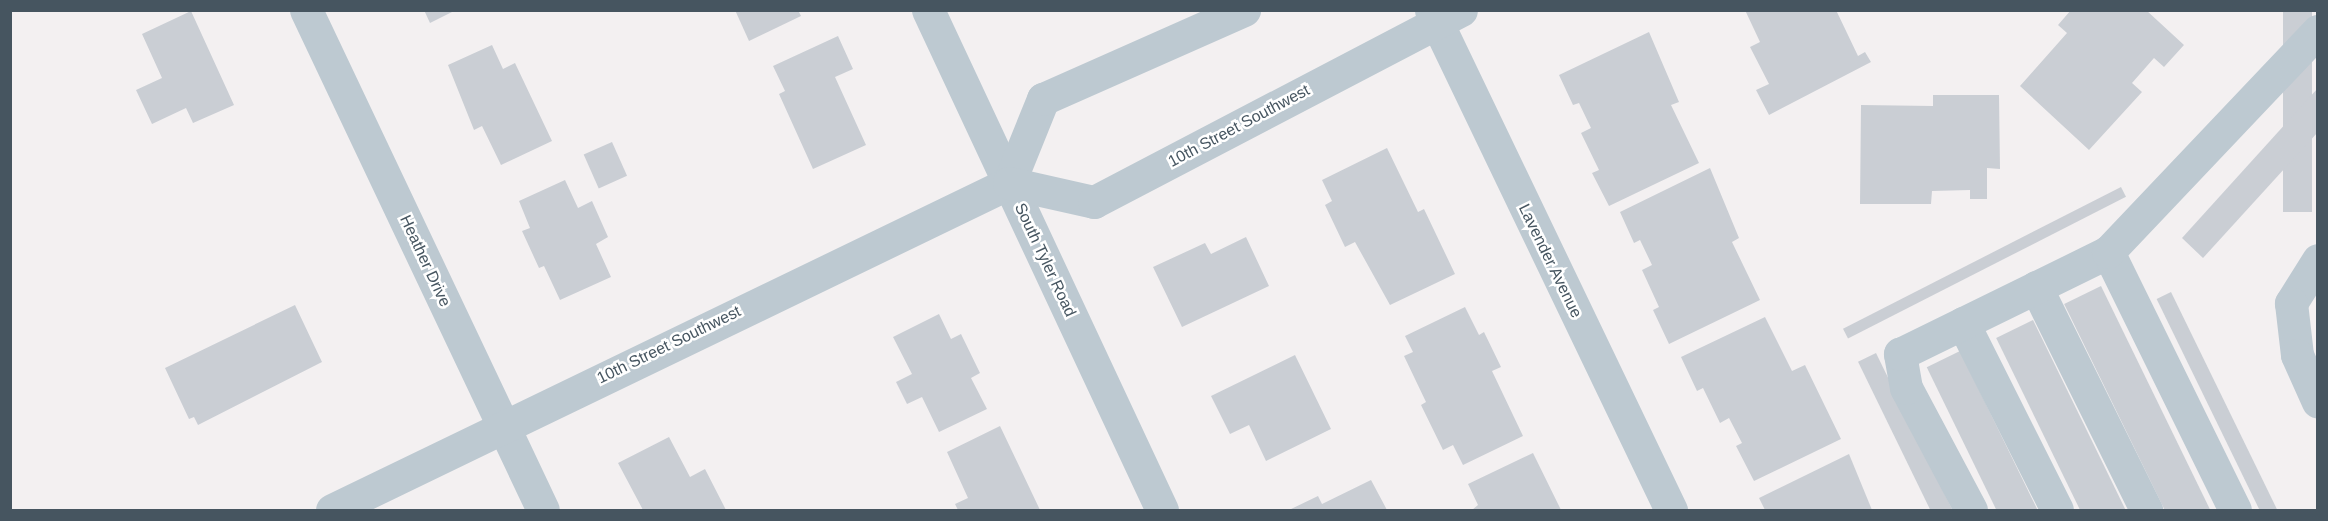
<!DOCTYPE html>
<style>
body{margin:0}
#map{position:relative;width:2328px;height:521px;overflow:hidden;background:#f3f0f1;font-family:Arial,sans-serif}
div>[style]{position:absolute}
.building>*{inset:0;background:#caced4;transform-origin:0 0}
.minor>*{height:33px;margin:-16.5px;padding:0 16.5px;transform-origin:16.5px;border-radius:16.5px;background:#bdc9d1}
span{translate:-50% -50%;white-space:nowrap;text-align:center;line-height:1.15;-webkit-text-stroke:5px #fff;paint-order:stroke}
.street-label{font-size:16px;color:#465560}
.frame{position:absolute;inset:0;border:12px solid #465560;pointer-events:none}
</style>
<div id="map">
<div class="building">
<i style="clip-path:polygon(424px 10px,456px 10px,430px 23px)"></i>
<i style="clip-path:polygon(735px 10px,798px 10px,801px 16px,749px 41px)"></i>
<i style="clip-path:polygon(1745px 10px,1836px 10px,1858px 56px,1865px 52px,1871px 62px,1769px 115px,1756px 90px,1769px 84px,1750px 47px,1760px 42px)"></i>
<i style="clip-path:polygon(2071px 10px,2146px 10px,2184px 45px,2164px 67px,2154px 58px,2132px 83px,2142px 92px,2089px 150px,2020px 86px,2067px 33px,2058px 25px)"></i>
<i style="left:2283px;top:10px;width:29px;height:202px"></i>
<i style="clip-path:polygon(191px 11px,234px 105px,193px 123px,186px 108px,152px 124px,136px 90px,162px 78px,142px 34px)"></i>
<i style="clip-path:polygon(1649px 32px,1679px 102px,1671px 105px,1699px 163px,1609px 206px,1592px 173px,1599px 170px,1581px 133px,1591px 128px,1579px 103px,1573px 105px,1559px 75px)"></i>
<i style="clip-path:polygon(838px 36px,853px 69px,835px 77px,866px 145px,813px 169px,779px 94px,785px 91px,773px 66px)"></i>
<i style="clip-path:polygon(492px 45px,503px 69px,515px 63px,552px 141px,501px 165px,482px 126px,474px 130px,448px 65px)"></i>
<i style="clip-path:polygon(2318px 88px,2318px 132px,2203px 258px,2182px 238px)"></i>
<i style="clip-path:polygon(1933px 95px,1999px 95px,2000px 169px,1987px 168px,1987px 199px,1970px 199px,1970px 190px,1932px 191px,1931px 204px,1860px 204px,1861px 105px,1933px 106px)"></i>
<i style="left:612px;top:142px;width:37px;height:31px;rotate:66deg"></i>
<i style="clip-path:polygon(1387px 148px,1418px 212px,1424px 209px,1455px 274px,1390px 305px,1355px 242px,1345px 247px,1325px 205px,1332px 201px,1322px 180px)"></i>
<i style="clip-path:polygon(1710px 168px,1739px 238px,1732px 242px,1760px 300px,1669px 344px,1653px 310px,1659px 307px,1642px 270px,1652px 265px,1640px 240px,1634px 243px,1620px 212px)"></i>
<i style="clip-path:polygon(565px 180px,578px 208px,592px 201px,608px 237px,596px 244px,611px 277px,560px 300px,544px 266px,539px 268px,522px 231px,530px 228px,519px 201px)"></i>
<i style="left:2121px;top:187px;width:11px;height:312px;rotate:63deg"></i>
<i style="clip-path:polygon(1246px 237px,1269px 286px,1182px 327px,1153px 267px,1205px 243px,1211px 254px)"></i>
<i style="left:2101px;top:286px;width:249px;height:41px;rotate:64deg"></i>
<i style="left:2171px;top:292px;width:242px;height:16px;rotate:64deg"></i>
<i style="clip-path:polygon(295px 305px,322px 362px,198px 425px,194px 417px,189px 419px,165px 368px)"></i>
<i style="clip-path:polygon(1465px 307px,1479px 335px,1484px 332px,1501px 367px,1492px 371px,1523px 436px,1463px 465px,1453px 445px,1443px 450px,1421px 405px,1426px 402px,1404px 356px,1413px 352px,1405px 336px)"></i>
<i style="clip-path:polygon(939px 314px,951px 339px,961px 334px,980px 373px,971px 378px,987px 409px,939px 432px,922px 397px,907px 404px,896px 382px,912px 374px,893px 337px)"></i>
<i style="clip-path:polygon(1765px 317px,1792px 371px,1805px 365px,1841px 439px,1754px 481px,1736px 446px,1742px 443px,1729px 418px,1720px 423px,1703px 388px,1697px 391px,1681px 357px)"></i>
<i style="left:2033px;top:320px;width:211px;height:41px;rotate:64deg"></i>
<i style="left:1960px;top:351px;width:177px;height:37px;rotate:64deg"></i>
<i style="left:1876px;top:353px;width:174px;height:20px;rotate:64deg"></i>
<i style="clip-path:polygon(1295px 355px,1331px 429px,1266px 461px,1249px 425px,1230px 434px,1211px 396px)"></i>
<i style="clip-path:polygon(1000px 426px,1040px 510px,958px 510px,955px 504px,968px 498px,947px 452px)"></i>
<i style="clip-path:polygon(669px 437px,690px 477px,705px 469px,726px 510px,643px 510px,618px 463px)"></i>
<i style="clip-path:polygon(1533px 453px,1561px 510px,1472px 510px,1478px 505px,1468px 484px)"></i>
<i style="clip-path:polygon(1849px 454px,1872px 510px,1765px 510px,1759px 498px)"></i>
<i style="clip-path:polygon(1371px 480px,1387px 510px,1289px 510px,1318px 496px,1322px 504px)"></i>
</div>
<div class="minor">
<i style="left:306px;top:10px;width:553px;rotate:64.64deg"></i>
<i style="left:928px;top:10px;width:552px;rotate:64.92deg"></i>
<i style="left:1431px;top:10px;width:555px;rotate:64.36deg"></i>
<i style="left:1009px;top:183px;width:91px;rotate:-68deg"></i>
<i style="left:1043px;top:99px;width:220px;rotate:-23.9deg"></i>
<i style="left:2318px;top:260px;width:51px;rotate:122.1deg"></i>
<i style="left:2291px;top:303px;width:52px;rotate:83.4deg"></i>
<i style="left:2297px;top:355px;width:51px;rotate:65.9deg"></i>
<i style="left:2036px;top:287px;width:249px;rotate:63.7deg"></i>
<i style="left:1963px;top:323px;width:209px;rotate:63.3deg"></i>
<i style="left:332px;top:510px;width:752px;rotate:-25.78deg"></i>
<i style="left:1009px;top:183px;width:87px;rotate:12.6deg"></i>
<i style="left:1094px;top:202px;width:414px;rotate:-27.6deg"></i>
<i style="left:1971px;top:510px;width:138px;rotate:-118deg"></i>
<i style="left:1906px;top:388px;width:35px;rotate:-100deg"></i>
<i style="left:1900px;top:354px;width:232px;rotate:-26.1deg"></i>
<i style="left:2235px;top:510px;width:288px;rotate:-116.2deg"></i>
<i style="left:2108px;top:252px;width:305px;rotate:-46.5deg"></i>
</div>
<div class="street-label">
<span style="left:1239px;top:126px;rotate:-28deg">10th Street Southwest</span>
<span style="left:1045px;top:260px;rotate:65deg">South Tyler Road</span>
<span style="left:425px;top:261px;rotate:65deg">Heather Drive</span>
<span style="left:1550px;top:261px;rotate:64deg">Lavender Avenue</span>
<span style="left:669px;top:345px;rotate:-26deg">10th Street Southwest</span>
</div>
<div class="frame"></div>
</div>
